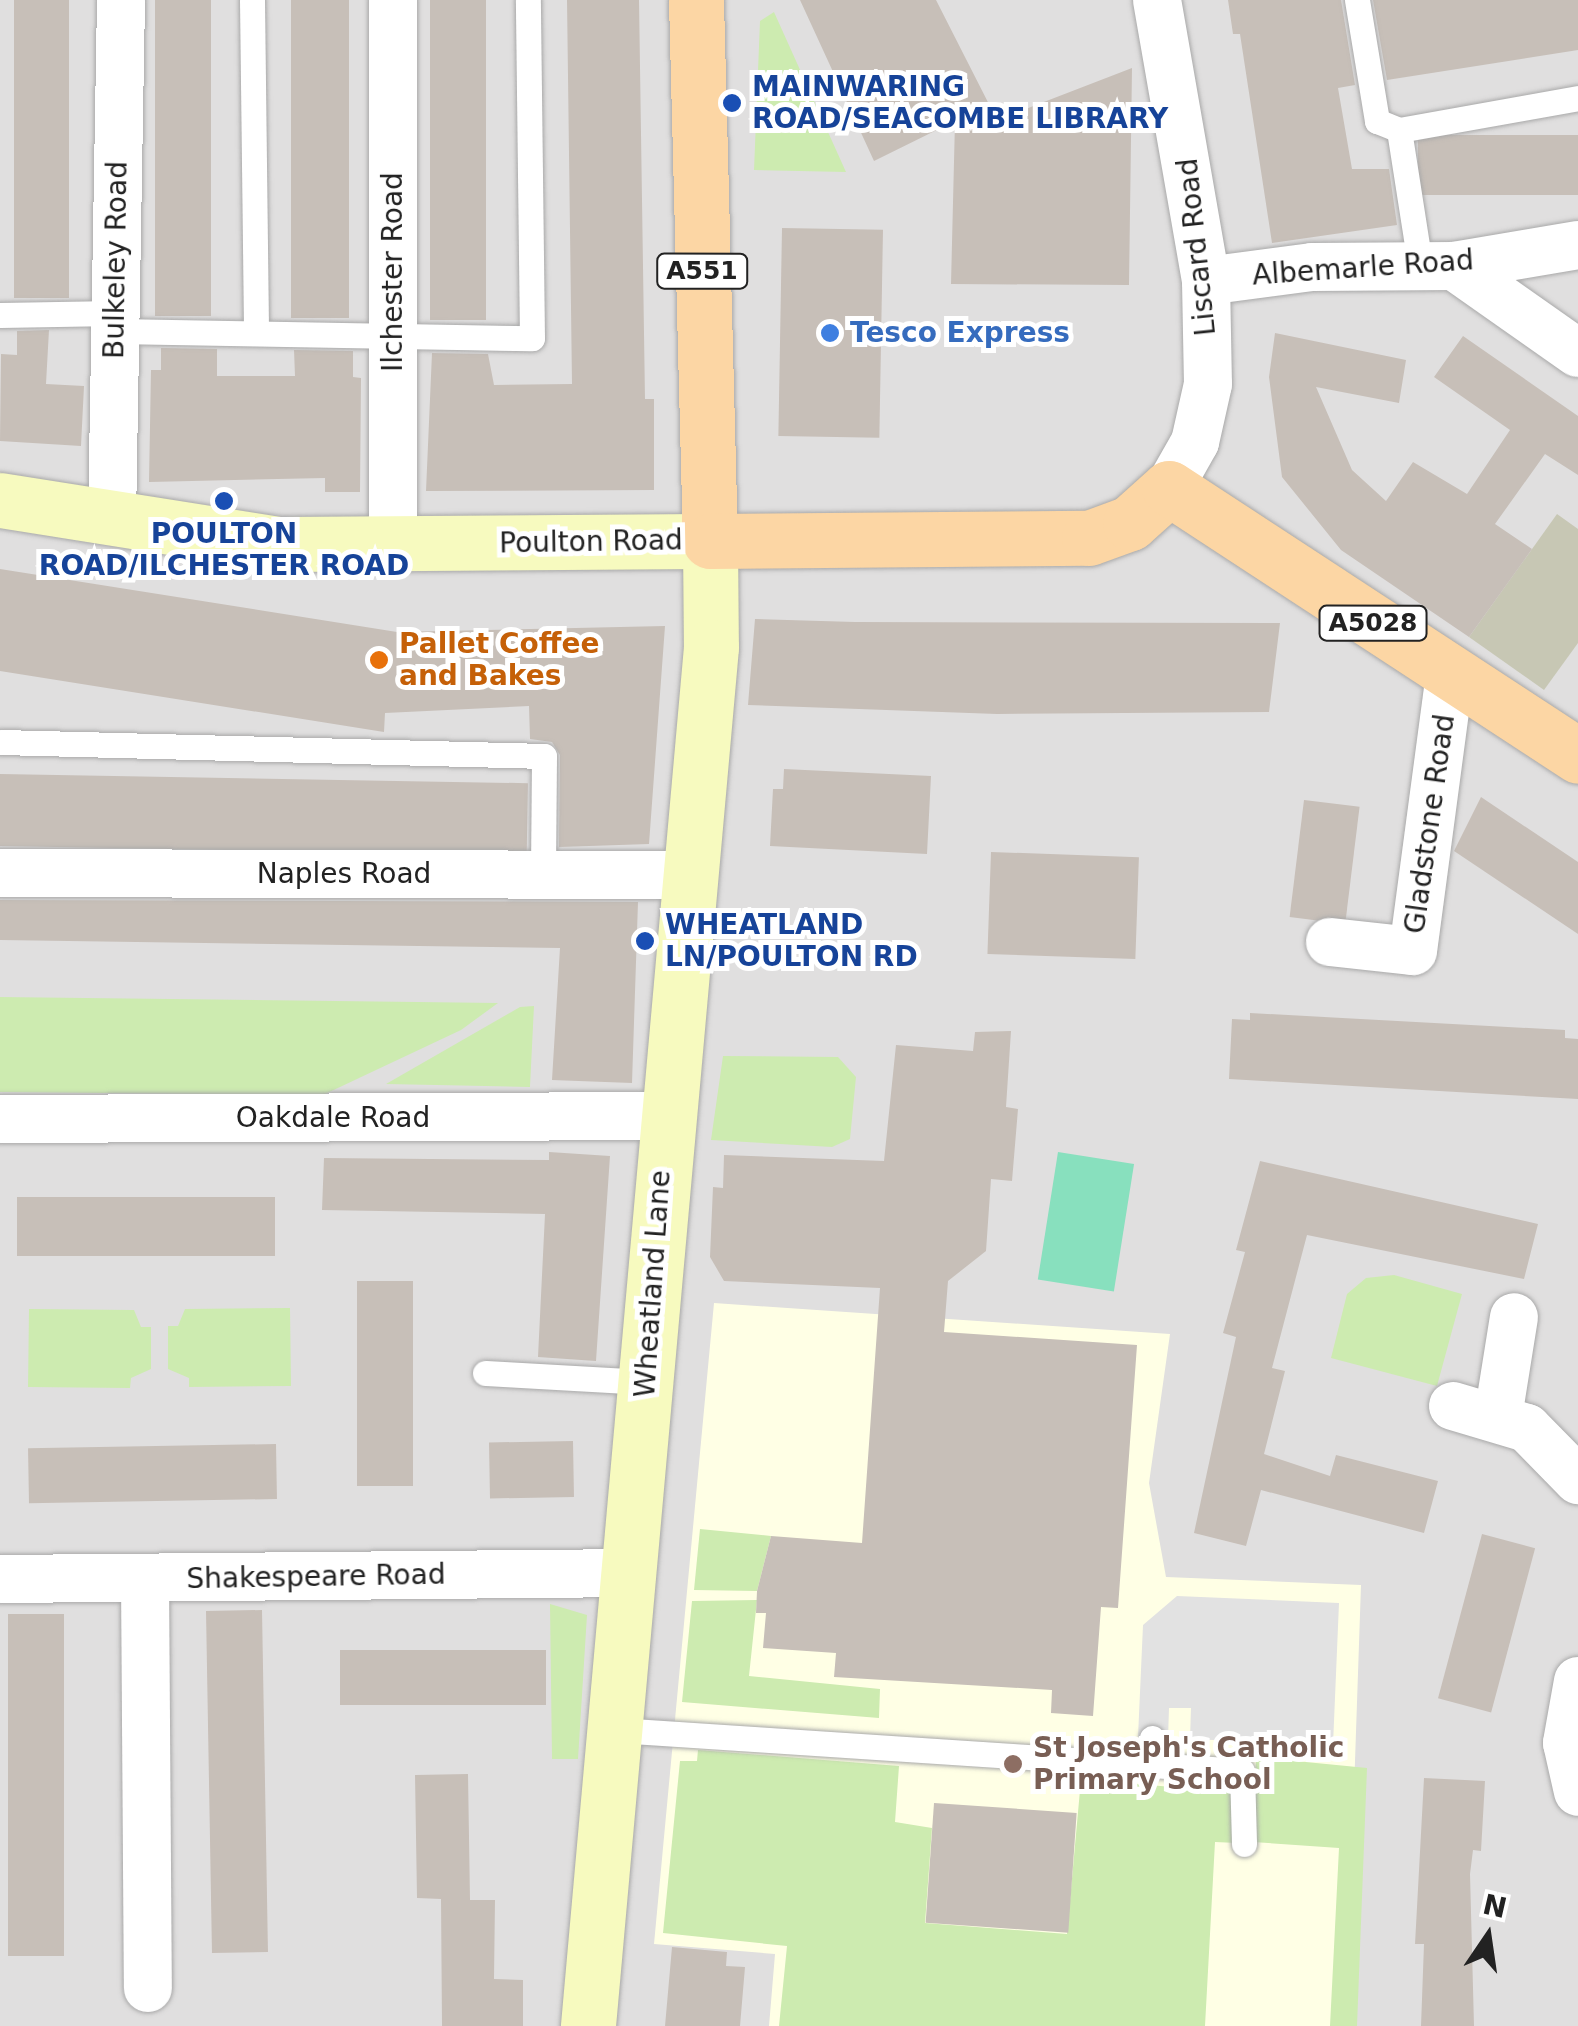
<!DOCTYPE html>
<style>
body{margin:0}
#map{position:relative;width:1578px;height:2026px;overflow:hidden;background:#f2efe9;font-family:"DejaVu Sans",sans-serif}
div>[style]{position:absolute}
.residential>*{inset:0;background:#e0dfdf;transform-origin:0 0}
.education>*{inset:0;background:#ffffe5}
.construction>*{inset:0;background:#c7c7b4}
.grass>*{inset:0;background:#cdebb0}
.pitch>*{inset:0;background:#88e0be;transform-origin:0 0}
.parking>*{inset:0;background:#e2e2e2}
.building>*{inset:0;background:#c7bfb8;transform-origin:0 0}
.roads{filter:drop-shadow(0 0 2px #a9a9a9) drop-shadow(0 0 2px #a9a9a9)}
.service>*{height:25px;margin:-12.5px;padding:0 12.5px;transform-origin:12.5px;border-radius:12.5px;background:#fff}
.minor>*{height:48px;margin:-24px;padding:0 24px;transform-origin:24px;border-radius:24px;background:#fff}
.secondary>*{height:55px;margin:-27.5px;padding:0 27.5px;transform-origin:27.5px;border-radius:27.5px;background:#f7fabf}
.primary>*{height:55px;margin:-27.5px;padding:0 27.5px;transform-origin:27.5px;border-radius:27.5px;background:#fcd6a4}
.dots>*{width:28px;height:28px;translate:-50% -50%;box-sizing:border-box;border:5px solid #fff;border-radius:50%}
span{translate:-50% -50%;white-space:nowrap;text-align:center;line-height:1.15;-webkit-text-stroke:10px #fff;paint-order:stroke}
.shield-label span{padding:2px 8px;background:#fff;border:2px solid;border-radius:8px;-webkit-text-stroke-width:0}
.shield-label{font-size:25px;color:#222;font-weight:700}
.transit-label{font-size:28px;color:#164399;font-weight:700}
.left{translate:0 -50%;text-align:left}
.street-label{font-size:28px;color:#222}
.shop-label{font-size:28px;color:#366cbe;font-weight:700}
.food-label{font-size:28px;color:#c56008;font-weight:700}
.education-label{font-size:28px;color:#785e54;font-weight:700}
.north{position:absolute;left:1438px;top:1886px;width:100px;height:100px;-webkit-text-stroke:8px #fff;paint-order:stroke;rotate:13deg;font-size:28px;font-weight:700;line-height:40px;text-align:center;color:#222}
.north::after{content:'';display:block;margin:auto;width:35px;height:45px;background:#222;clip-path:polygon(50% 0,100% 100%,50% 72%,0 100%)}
</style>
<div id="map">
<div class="residential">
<i style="left:0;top:0;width:1578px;height:2026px"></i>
</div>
<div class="education">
<i style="clip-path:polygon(714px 1303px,1170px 1334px,1149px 1483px,1166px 1577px,1361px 1585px,1346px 2026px,769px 2026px,775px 1954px,654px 1944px)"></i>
</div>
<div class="construction">
<i style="clip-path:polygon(1557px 514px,1578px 529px,1578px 643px,1544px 690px,1469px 637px)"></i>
</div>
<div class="grass">
<i style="clip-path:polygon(774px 12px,846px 172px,754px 170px,760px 21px)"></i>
<i style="clip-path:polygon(0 997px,498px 1003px,461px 1030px,323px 1095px,0 1092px)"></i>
<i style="clip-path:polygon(534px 1006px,530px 1087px,386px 1084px,520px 1007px)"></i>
<i style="clip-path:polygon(723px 1056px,838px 1057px,856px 1077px,850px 1139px,832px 1147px,711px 1140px)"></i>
<i style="clip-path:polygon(1394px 1275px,1462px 1294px,1437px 1386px,1331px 1358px,1347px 1294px,1366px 1278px)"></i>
<i style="clip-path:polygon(290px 1308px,291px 1386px,189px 1387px,189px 1378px,168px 1369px,168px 1326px,178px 1326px,185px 1309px)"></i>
<i style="clip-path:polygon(29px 1309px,134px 1310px,141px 1327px,151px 1327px,151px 1369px,131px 1378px,130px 1388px,28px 1387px)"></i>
<i style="clip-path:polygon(700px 1529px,771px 1536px,757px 1591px,694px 1590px)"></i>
<i style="clip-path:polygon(757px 1600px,749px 1676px,880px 1689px,879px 1718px,682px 1702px,692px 1601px)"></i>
<i style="clip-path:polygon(550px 1604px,587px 1615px,578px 1759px,552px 1759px)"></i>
<i style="clip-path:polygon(698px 1750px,899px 1766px,895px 1822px,932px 1828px,925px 1923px,1067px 1934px,1081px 1779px,1240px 1793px,1237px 1843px,1215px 1842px,1205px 2026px,779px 2026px,787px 1946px,663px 1933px,680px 1761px,697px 1761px)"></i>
<i style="clip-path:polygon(1256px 1757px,1367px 1768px,1357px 2026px,1330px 2026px,1339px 1848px,1253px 1842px)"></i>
</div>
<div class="pitch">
<i style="left:1058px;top:1152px;width:77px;height:129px;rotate:9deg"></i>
</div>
<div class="parking">
<i style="clip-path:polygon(1177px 1596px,1339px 1603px,1333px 1745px,1190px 1739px,1191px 1708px,1169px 1708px,1168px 1739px,1138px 1737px,1143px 1625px)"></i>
</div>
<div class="building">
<i style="left:14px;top:0;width:55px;height:298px"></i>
<i style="left:155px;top:0;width:56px;height:316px"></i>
<i style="left:291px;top:0;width:58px;height:318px"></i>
<i style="left:430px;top:0;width:56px;height:320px"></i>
<i style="clip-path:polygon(567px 0,639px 0,645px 399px,654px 399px,654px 490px,426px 491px,432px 353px,488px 354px,494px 385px,572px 384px)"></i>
<i style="clip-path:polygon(800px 0,936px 0,997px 120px,1132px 68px,1129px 285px,951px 284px,955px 121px,874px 161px)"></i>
<i style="clip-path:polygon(1228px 0,1341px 0,1355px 85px,1338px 88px,1352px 169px,1389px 169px,1397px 225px,1272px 243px,1240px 34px,1233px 34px)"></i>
<i style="clip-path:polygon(1373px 0,1578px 0,1578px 50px,1387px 80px)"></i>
<i style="left:1578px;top:135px;width:60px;height:160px;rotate:90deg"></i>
<i style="left:782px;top:228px;width:101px;height:208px;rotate:1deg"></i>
<i style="clip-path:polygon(49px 330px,46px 384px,84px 386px,81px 446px,0 441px,1px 354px,17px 355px,17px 331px)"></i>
<i style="clip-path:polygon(1275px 333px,1406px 360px,1399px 403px,1316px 387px,1352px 470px,1386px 501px,1413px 462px,1467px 494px,1510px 430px,1434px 377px,1463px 336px,1578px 416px,1578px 475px,1545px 454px,1495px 524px,1532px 549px,1469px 637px,1341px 550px,1282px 477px,1269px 377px)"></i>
<i style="clip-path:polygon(161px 348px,217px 349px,217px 376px,295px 376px,294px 350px,353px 351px,353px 377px,361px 378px,360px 492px,325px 492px,325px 478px,149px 482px,151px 370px,161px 370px)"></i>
<i style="clip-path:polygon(0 569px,397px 632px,665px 626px,649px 844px,559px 847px,560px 755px,552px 742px,530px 739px,529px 706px,385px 713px,384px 732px,0 671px)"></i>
<i style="clip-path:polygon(755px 619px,855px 622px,1280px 623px,1269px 712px,997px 714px,748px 705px)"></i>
<i style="clip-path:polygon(784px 769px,931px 776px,927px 854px,770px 846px,773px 789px,783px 789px)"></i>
<i style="left:0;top:774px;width:528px;height:72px;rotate:1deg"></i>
<i style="clip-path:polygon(1481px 797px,1578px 862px,1578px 934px,1454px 851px)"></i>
<i style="left:1304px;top:800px;width:56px;height:118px;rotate:7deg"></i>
<i style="left:991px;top:852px;width:148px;height:102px;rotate:2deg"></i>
<i style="clip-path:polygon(0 900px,638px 902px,632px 1083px,552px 1080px,560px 948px,0 940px)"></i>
<i style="clip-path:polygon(1250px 1013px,1565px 1030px,1565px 1038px,1578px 1039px,1578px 1099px,1229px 1079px,1232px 1019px,1250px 1020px)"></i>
<i style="clip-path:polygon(1011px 1031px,1006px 1107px,1018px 1109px,1012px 1181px,991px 1179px,986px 1251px,948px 1281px,944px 1332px,1137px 1345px,1118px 1608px,1101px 1607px,1093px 1716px,1051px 1713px,1052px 1690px,834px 1677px,836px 1653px,763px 1648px,766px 1613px,756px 1613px,757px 1591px,771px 1536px,862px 1543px,880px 1288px,724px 1281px,710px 1257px,713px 1187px,723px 1188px,724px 1155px,884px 1161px,896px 1045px,973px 1051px,975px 1032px)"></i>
<i style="clip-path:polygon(549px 1152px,610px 1156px,596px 1361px,538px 1357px,545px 1214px,322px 1210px,324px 1158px,549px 1160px)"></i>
<i style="clip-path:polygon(1260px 1161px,1538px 1224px,1524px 1279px,1307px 1235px,1272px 1368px,1285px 1371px,1264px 1454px,1330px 1476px,1336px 1455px,1438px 1481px,1424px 1533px,1261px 1490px,1246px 1546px,1194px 1533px,1236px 1337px,1223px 1333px,1245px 1252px,1236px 1250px)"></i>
<i style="left:17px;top:1197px;width:258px;height:59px"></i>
<i style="left:357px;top:1281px;width:56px;height:205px"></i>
<i style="left:573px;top:1441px;width:56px;height:84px;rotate:89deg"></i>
<i style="left:276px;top:1444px;width:55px;height:248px;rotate:89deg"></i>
<i style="left:1482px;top:1534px;width:55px;height:170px;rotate:15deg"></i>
<i style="left:262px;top:1610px;width:342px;height:56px;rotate:89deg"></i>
<i style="left:64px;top:1614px;width:342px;height:56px;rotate:90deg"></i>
<i style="left:546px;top:1650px;width:55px;height:206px;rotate:90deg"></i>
<i style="clip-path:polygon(468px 1774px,470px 1900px,495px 1900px,494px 1979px,523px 1980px,523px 2026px,442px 2026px,441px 1899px,417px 1898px,415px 1775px)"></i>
<i style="clip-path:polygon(1424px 1778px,1485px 1781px,1481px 1851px,1473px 1850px,1470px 1874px,1474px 2026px,1421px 2026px,1424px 1944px,1415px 1944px)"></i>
<i style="left:934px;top:1803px;width:143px;height:120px;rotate:4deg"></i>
<i style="clip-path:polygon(672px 1947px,727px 1952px,726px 1966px,745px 1967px,740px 2026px,665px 2026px)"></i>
</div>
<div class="roads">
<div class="service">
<i style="left:252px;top:0;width:329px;rotate:89.3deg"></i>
<i style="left:1357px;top:0;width:123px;rotate:80.6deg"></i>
<i style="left:1377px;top:121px;width:24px;rotate:22deg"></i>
<i style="left:1399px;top:130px;width:136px;rotate:81.1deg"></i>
<i style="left:1399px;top:130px;width:182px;rotate:-10.1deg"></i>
<i style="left:0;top:315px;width:115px;rotate:-1deg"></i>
<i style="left:115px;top:331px;width:417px;rotate:1deg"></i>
<i style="left:532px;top:338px;width:338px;rotate:-90.7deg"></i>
<i style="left:0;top:742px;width:544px;rotate:1.47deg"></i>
<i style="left:544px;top:756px;width:118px;rotate:90.5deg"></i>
<i style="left:485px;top:1373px;width:161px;rotate:3.2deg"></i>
<i style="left:617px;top:1730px;width:626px;rotate:3.75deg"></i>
<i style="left:1242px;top:1771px;width:73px;rotate:88.4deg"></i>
<i style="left:1150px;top:1765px;width:27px;rotate:-86deg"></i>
</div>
<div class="minor">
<i style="left:393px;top:0;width:544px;rotate:90deg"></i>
<i style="left:1157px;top:0;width:285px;rotate:80.1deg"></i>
<i style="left:1206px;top:281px;width:103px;rotate:88.9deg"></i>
<i style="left:1208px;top:384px;width:59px;rotate:102.6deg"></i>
<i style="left:1195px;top:442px;width:53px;rotate:119.5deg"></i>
<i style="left:1454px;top:266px;width:151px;rotate:35.1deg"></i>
<i style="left:1206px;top:281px;width:107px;rotate:-7.5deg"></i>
<i style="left:1312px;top:267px;width:142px;rotate:-0.4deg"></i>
<i style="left:1454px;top:266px;width:126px;rotate:-9.6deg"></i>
<i style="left:112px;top:521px;width:521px;rotate:-89.01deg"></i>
<i style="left:0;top:873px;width:689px;rotate:0.17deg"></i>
<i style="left:1330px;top:942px;width:83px;rotate:6.2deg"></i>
<i style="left:1413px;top:951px;width:279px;rotate:-82.4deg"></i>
<i style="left:0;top:1119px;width:665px;rotate:-0.26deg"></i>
<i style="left:1453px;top:1406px;width:77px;rotate:16.6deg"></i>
<i style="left:1527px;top:1428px;width:73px;rotate:45.6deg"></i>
<i style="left:1498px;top:1417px;width:101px;rotate:-80.9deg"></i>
<i style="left:0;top:1579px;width:632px;rotate:-0.54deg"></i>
<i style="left:145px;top:1579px;width:409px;rotate:89.6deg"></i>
<i style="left:1578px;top:1681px;width:63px;rotate:100.1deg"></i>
<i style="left:1567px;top:1743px;width:50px;rotate:77.3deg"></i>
</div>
<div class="secondary">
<i style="left:0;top:500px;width:281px;rotate:9deg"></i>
<i style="left:278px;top:544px;width:432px;rotate:-0.4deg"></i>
<i style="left:710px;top:541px;width:106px;rotate:89.5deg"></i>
<i style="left:711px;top:647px;width:1384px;rotate:95.1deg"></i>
</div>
<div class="primary">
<i style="left:696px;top:0;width:541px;rotate:88.52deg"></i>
<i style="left:710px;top:541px;width:379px;rotate:-0.5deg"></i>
<i style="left:1089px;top:538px;width:44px;rotate:-20.1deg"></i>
<i style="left:1130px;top:523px;width:52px;rotate:-41.9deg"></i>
<i style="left:1169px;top:488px;width:489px;rotate:33.2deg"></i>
</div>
</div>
<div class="dots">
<i style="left:732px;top:103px;background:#1a4fb4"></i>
<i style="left:830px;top:333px;background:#3f7fe0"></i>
<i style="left:224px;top:501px;background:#1a4fb4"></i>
<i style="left:379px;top:660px;background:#e8710a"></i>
<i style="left:645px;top:941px;background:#1a4fb4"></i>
<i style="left:1013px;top:1764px;background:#8d6e63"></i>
</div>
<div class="shield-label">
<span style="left:702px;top:271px">A551</span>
<span style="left:1373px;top:623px">A5028</span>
</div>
<div class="transit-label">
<span class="left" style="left:752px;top:103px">MAINWARING<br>ROAD/SEACOMBE LIBRARY</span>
<span style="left:224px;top:550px">POULTON<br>ROAD/ILCHESTER ROAD</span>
<span class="left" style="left:665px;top:941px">WHEATLAND<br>LN/POULTON RD</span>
</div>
<div class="street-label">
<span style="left:1197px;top:247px;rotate:-96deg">Liscard Road</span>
<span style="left:116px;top:260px;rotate:-89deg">Bulkeley Road</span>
<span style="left:1363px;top:268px;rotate:-4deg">Albemarle Road</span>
<span style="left:393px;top:272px;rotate:-90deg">Ilchester Road</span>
<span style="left:591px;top:542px;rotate:-1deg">Poulton Road</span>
<span style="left:1430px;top:824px;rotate:-82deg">Gladstone Road</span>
<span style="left:344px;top:874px">Naples Road</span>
<span style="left:333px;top:1118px">Oakdale Road</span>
<span style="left:653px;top:1284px;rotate:-86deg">Wheatland Lane</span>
<span style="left:316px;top:1577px;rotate:-1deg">Shakespeare Road</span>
</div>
<div class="shop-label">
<span class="left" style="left:850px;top:333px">Tesco Express</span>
</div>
<div class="food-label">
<span class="left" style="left:399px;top:660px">Pallet Coffee<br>and Bakes</span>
</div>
<div class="education-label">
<span class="left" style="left:1033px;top:1764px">St Joseph's Catholic<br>Primary School</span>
</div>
<div class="north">N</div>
</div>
